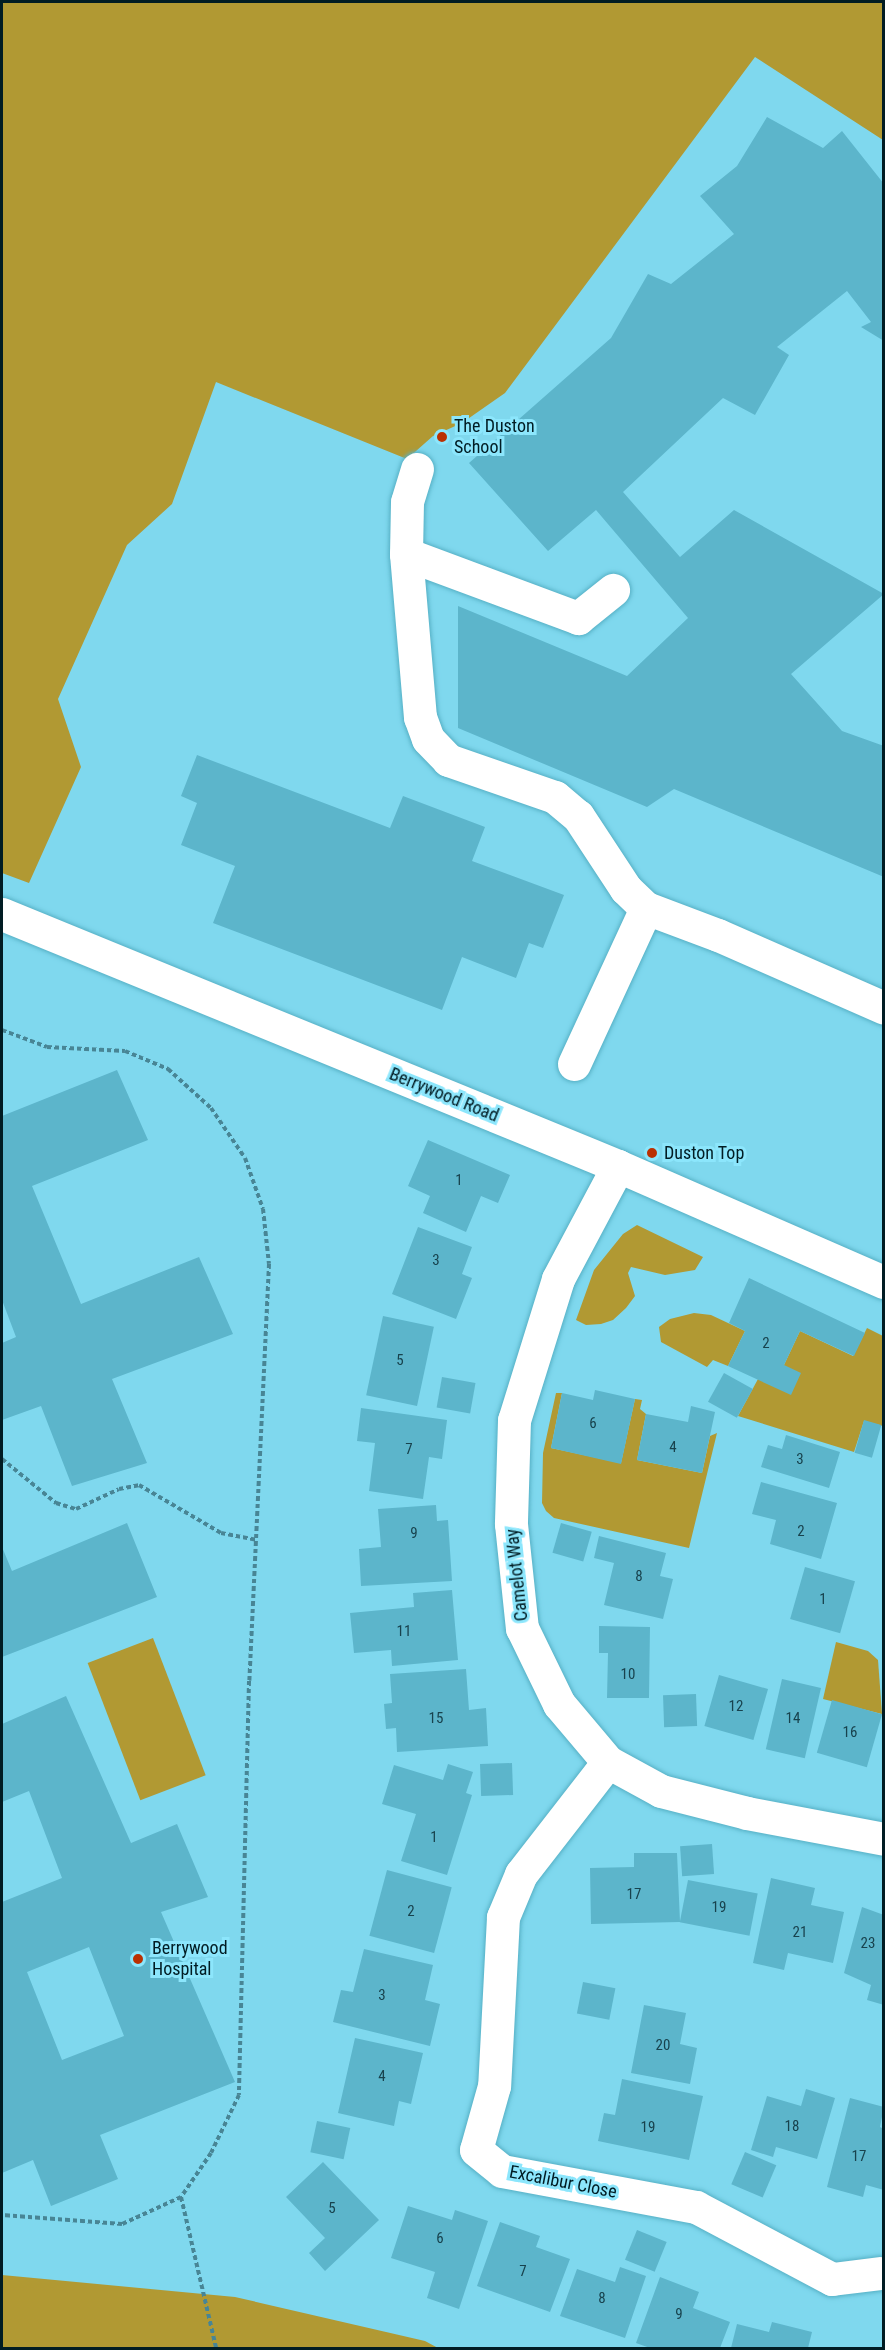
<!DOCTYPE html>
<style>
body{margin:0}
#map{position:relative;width:885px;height:2350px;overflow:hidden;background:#7fd8ee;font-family:"Roboto Condensed",sans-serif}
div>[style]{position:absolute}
.green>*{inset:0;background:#b19933;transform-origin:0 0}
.building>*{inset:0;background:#5cb5cb;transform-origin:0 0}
.path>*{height:4px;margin-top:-2px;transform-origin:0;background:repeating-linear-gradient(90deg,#488595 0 4.5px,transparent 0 7.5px)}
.roads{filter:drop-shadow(0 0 2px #56b0c5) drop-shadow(0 0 2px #56b0c5)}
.minor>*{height:33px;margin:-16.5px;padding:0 16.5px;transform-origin:16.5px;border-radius:16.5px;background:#fff}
.dots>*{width:16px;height:16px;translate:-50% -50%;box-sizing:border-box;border:3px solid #8ce6fc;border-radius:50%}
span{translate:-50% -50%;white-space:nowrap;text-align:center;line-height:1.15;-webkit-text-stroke:6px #8ce6fc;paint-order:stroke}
.number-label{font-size:15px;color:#18424d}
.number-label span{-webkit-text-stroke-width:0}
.poi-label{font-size:18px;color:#011c23}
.left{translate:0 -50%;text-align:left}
.street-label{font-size:18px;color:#011c23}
.frame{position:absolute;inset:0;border:3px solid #011c23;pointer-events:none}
</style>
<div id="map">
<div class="green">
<i style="clip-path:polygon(2px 2px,883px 2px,883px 140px,755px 57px,505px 393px,462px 423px,433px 436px,407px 459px,216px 382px,172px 504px,127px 545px,58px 699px,81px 767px,29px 883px,2px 873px)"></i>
<i style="clip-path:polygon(637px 1225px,703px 1257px,695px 1270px,665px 1275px,631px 1267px,628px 1273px,635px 1296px,626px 1308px,613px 1320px,601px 1324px,586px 1325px,576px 1320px,594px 1270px,623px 1234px)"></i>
<i style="clip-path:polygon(694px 1313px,711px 1315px,745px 1331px,728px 1366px,713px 1360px,707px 1367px,661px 1342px,659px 1327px,670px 1319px)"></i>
<i style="clip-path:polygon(867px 1328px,883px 1336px,883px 1426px,864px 1421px,854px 1452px,738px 1416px,758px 1379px,784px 1365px,800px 1331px,853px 1356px)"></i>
<i style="clip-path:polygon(556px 1393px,562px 1393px,551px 1448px,621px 1463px,635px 1399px,642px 1400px,640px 1409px,646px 1414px,637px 1460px,702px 1473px,710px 1436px,717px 1433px,689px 1548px,554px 1518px,546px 1511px,542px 1503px,543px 1453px)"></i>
<i style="left:153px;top:1638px;width:147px;height:70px;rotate:69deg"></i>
<i style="clip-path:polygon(836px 1642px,868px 1651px,878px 1660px,882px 1714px,823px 1699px)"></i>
<i style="clip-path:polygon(2px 2275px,235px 2297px,425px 2341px,438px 2348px,2px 2348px)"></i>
</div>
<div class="building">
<i style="clip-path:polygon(767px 117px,823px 148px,842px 131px,884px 184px,884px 341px,861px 327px,871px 322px,847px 291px,777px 347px,789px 355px,755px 415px,723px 398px,623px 492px,680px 557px,734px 510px,884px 594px,791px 674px,842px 731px,884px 746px,884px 877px,674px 789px,647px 807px,458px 728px,458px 606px,627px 676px,688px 618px,596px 510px,548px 551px,469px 463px,611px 338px,648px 274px,671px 284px,734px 234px,700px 196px,737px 166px)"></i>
<i style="clip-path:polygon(197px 755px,390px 828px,403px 796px,485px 827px,472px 861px,564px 895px,543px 948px,529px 943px,516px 978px,462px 957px,442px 1010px,213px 923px,235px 866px,181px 845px,197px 803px,181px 796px)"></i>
<i style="clip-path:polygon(117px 1070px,148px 1140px,32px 1186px,81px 1304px,199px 1257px,233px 1334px,112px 1379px,147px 1463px,72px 1486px,41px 1406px,2px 1420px,2px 1343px,16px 1337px,2px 1300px,2px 1116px)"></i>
<i style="clip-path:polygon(428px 1140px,510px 1175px,498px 1203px,481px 1196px,466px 1232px,423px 1213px,430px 1196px,408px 1186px)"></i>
<i style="clip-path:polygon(418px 1227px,472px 1247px,462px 1274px,472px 1278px,456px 1319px,392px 1294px)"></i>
<i style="clip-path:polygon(749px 1278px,865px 1333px,854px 1356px,800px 1331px,784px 1365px,801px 1373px,791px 1395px,728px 1366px,745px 1331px,729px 1323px)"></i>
<i style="left:383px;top:1316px;width:52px;height:81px;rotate:12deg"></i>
<i style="left:724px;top:1373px;width:33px;height:33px;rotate:29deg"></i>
<i style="left:442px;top:1377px;width:34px;height:31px;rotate:10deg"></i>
<i style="clip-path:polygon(595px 1390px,635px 1399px,621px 1464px,551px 1448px,562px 1393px,593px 1400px)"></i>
<i style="clip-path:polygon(691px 1406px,715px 1412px,702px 1473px,637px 1460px,646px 1414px,688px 1422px)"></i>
<i style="clip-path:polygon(361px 1408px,447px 1420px,442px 1459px,429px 1457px,423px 1499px,369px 1491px,375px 1443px,357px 1441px)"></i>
<i style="left:864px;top:1420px;width:18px;height:34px;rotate:16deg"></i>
<i style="clip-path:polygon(786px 1435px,840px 1452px,829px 1488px,761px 1467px,768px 1445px,782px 1449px)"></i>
<i style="clip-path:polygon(761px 1482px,837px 1503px,821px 1559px,770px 1544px,776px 1520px,752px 1514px)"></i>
<i style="clip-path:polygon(436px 1505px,437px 1521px,448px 1520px,452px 1581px,361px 1586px,359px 1549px,381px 1547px,378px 1509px)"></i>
<i style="clip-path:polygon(127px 1523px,157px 1597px,2px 1657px,2px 1547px,12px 1571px)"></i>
<i style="left:561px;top:1523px;width:32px;height:31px;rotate:16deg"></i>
<i style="clip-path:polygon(599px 1536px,666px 1553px,660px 1576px,673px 1579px,663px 1619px,604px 1605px,614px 1563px,594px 1558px)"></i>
<i style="left:805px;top:1567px;width:52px;height:54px;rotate:16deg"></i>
<i style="clip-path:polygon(452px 1590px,458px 1660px,392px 1666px,391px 1650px,354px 1653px,350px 1613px,414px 1607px,413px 1593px)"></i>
<i style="clip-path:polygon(599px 1626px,650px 1627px,649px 1698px,607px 1698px,608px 1653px,599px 1653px)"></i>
<i style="clip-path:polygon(466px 1669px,469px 1710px,486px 1708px,488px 1746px,397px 1752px,396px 1728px,386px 1729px,384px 1704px,392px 1703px,390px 1674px)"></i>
<i style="left:719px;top:1675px;width:51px;height:53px;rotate:16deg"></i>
<i style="left:782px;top:1679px;width:40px;height:72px;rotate:13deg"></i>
<i style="left:696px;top:1694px;width:32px;height:33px;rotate:88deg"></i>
<i style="clip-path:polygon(evenodd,66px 1696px,131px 1843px,177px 1824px,208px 1897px,161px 1912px,235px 2082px,100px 2135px,118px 2179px,51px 2206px,33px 2160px,2px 2173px,2px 1902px,62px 1878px,29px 1791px,2px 1802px,2px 1724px,66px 1696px,89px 1947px,124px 2036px,62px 2060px,27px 1972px,89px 1947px)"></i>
<i style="left:832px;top:1700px;width:52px;height:55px;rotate:16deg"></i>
<i style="left:512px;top:1763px;width:32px;height:32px;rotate:88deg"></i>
<i style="clip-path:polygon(448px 1764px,473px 1772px,466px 1793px,472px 1795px,447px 1875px,401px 1861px,416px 1814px,382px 1804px,394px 1765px,443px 1780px)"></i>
<i style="left:712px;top:1844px;width:30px;height:32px;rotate:86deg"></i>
<i style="clip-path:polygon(634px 1853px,677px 1853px,680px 1922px,591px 1924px,590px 1868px,634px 1867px)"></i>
<i style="left:387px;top:1870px;width:67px;height:68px;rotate:15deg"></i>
<i style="clip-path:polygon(771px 1878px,815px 1888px,811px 1905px,844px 1912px,833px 1963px,788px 1953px,784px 1970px,753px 1963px)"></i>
<i style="left:688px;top:1880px;width:71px;height:43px;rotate:11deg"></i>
<i style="clip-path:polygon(862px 1907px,884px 1915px,884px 2005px,867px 2000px,871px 1985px,844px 1973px)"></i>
<i style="clip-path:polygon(364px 1949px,433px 1965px,425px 2000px,440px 2004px,430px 2046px,333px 2022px,341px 1990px,353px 1992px)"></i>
<i style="left:583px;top:1982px;width:33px;height:32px;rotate:11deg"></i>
<i style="clip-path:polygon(644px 2005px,686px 2013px,680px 2044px,697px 2048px,690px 2084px,631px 2073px)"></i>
<i style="clip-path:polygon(355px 2038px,423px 2053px,411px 2104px,399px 2101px,394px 2126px,338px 2113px)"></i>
<i style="clip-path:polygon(622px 2079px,703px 2096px,689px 2160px,598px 2141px,604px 2113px,615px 2115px)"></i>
<i style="clip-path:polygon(806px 2089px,835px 2098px,817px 2159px,776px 2147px,773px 2157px,751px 2150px,767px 2096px,801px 2106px)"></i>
<i style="clip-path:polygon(850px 2098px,884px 2107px,880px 2127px,884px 2129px,884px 2190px,866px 2185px,863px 2197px,827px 2187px)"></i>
<i style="left:317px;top:2121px;width:34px;height:32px;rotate:12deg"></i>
<i style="left:745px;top:2152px;width:34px;height:35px;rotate:23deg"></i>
<i style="clip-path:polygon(323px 2162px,379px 2220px,325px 2271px,309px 2253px,325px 2238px,286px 2197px)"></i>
<i style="clip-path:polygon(408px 2206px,452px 2220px,455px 2210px,488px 2221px,459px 2309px,427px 2298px,435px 2272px,391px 2258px)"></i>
<i style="clip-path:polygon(500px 2222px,540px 2236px,536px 2247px,570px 2259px,550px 2312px,477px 2286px)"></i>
<i style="left:637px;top:2230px;width:32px;height:32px;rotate:22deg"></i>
<i style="clip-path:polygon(620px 2267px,646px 2276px,625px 2338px,560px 2316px,577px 2269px,615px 2282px)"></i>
<i style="clip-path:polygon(660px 2277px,699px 2292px,693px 2308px,730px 2322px,720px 2348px,650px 2348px,636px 2343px)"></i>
<i style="clip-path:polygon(772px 2322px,812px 2332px,808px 2348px,731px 2348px,737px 2324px,769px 2332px)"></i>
</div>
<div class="path">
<i style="left:2px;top:1030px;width:48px;rotate:20.7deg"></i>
<i style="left:47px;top:1047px;width:78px;rotate:2.9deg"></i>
<i style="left:125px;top:1051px;width:47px;rotate:22.7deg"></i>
<i style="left:168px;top:1069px;width:58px;rotate:42.2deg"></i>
<i style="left:211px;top:1108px;width:60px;rotate:55.8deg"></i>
<i style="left:245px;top:1158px;width:54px;rotate:70.6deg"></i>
<i style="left:263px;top:1209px;width:55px;rotate:83.8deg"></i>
<i style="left:269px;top:1264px;width:417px;rotate:92.7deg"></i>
<i style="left:249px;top:1681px;width:414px;rotate:91.4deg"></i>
<i style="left:239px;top:2095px;width:64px;rotate:115.8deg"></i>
<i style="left:211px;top:2153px;width:53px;rotate:124.3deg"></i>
<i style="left:181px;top:2197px;width:65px;rotate:155.4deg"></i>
<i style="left:122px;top:2224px;width:120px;rotate:-175.7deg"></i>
<i style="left:2px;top:1459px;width:70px;rotate:39.2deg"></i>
<i style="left:56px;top:1503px;width:21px;rotate:17deg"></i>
<i style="left:76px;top:1509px;width:47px;rotate:-24.9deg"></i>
<i style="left:119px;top:1489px;width:20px;rotate:-11deg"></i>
<i style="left:139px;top:1485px;width:95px;rotate:30.3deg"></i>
<i style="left:221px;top:1533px;width:36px;rotate:11deg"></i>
<i style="left:181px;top:2197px;width:155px;rotate:76.9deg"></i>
</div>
<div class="roads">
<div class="minor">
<i style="left:417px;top:469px;width:34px;rotate:107deg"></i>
<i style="left:407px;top:502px;width:52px;rotate:91.1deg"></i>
<i style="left:406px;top:554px;width:164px;rotate:85.1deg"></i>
<i style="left:420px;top:717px;width:23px;rotate:70deg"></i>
<i style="left:428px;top:739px;width:29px;rotate:46deg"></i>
<i style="left:448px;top:760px;width:113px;rotate:19.1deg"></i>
<i style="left:555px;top:797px;width:30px;rotate:40deg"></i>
<i style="left:578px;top:816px;width:87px;rotate:56.7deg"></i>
<i style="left:626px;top:889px;width:28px;rotate:44deg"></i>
<i style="left:406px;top:554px;width:184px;rotate:20.4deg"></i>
<i style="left:578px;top:618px;width:45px;rotate:-38.7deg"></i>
<i style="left:2px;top:914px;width:666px;rotate:22.25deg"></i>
<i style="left:618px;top:1166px;width:290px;rotate:23.6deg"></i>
<i style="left:574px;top:1064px;width:172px;rotate:-65.2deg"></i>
<i style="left:646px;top:908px;width:77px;rotate:20.6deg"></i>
<i style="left:718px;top:935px;width:181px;rotate:23.7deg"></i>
<i style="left:618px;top:1166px;width:128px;rotate:118deg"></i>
<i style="left:558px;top:1279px;width:148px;rotate:107.3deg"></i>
<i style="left:514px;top:1420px;width:104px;rotate:91.7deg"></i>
<i style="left:511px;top:1524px;width:105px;rotate:84deg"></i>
<i style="left:522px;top:1628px;width:85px;rotate:64deg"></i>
<i style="left:559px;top:1704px;width:76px;rotate:49.8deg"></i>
<i style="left:608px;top:1762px;width:60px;rotate:28.7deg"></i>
<i style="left:661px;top:1791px;width:89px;rotate:14.3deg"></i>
<i style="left:747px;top:1813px;width:139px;rotate:10.7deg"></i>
<i style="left:608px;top:1762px;width:142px;rotate:127.8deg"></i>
<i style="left:521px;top:1874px;width:47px;rotate:112.7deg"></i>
<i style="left:503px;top:1917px;width:169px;rotate:93deg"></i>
<i style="left:494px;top:2086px;width:66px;rotate:105.7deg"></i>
<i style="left:476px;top:2150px;width:33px;rotate:39deg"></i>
<i style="left:502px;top:2171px;width:197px;rotate:10.5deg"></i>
<i style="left:696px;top:2207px;width:154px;rotate:27.9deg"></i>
<i style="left:832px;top:2279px;width:48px;rotate:-7.1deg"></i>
</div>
</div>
<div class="dots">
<i style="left:442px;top:437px;background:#ba3002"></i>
<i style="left:652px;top:1153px;background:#ba3002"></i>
<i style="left:138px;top:1959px;background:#ba3002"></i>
</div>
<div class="number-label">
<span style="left:459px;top:1181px">1</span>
<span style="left:436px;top:1261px">3</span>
<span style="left:766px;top:1344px">2</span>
<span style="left:400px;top:1361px">5</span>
<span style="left:593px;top:1424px">6</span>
<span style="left:673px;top:1448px">4</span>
<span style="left:409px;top:1450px">7</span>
<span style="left:800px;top:1460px">3</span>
<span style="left:801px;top:1532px">2</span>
<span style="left:414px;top:1534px">9</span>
<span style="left:639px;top:1577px">8</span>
<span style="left:823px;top:1600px">1</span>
<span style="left:404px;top:1632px">11</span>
<span style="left:628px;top:1675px">10</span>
<span style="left:736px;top:1707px">12</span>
<span style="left:436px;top:1719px">15</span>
<span style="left:793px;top:1719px">14</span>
<span style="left:850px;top:1733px">16</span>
<span style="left:434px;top:1838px">1</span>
<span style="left:634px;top:1895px">17</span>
<span style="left:719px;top:1908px">19</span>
<span style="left:411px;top:1912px">2</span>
<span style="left:800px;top:1933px">21</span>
<span style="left:868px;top:1944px">23</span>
<span style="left:382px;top:1996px">3</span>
<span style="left:663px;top:2046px">20</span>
<span style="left:382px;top:2077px">4</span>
<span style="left:792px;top:2127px">18</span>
<span style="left:648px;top:2128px">19</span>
<span style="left:859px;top:2157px">17</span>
<span style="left:332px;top:2209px">5</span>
<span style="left:440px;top:2239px">6</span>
<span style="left:523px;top:2272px">7</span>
<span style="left:602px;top:2299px">8</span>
<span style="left:679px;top:2315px">9</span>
</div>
<div class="poi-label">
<span class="left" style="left:454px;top:437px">The Duston<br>School</span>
<span class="left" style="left:664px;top:1153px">Duston Top</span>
<span class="left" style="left:152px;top:1959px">Berrywood<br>Hospital</span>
</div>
<div class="street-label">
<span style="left:444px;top:1095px;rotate:22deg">Berrywood Road</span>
<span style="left:517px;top:1575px;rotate:-96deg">Camelot Way</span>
<span style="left:563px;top:2182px;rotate:11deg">Excalibur Close</span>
</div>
<div class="frame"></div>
</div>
